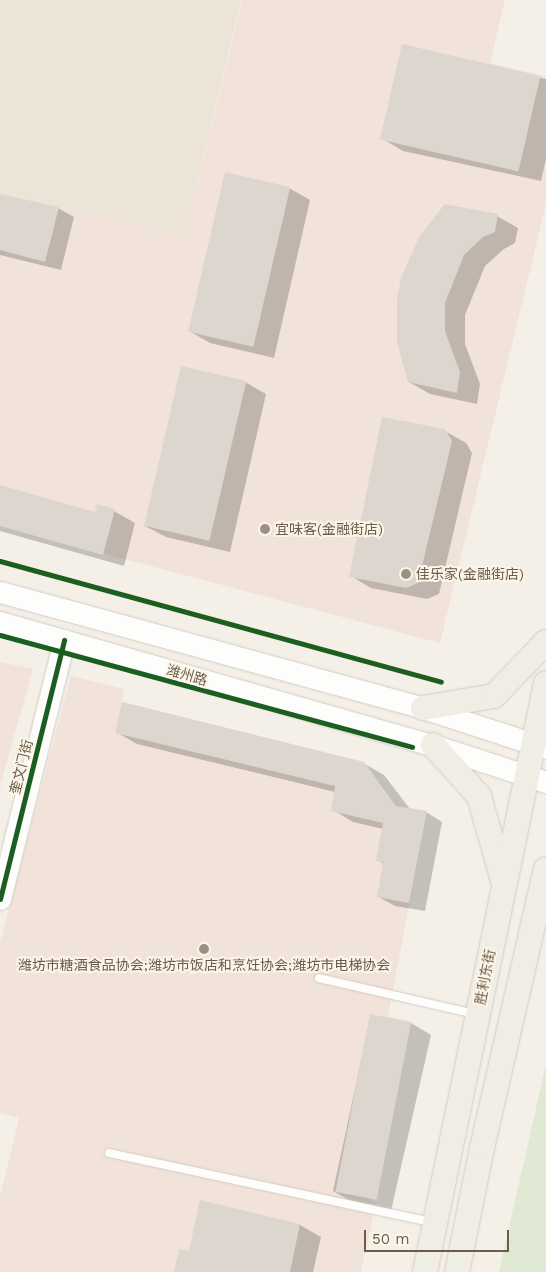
<!DOCTYPE html>
<meta charset="utf-8">
<style>
body{margin:0}
#map{position:relative;width:546px;height:1272px;overflow:hidden;background:#f4f0e8;font-family:"Work Sans","Noto Sans SC",sans-serif}
div>[style]{position:absolute}
.residential>*{inset:0;background:#ece4d6}
.commercial>*{inset:0;background:#f1e3d9}
.green>*{inset:0;background:#dfe9d4}
.shadow>*{inset:0;background:#0003}
.building>*{inset:0;background:#ddd6ce;transform-origin:0 0}
.roads{filter:drop-shadow(0 0 1px #d2ccc5) drop-shadow(0 0 1px #d2ccc5)}
.lane>*{height:8px;margin:-4px;padding:0 4px;transform-origin:4px;border-radius:4px;background:#fdfdfc}
.secondary>*{height:21px;margin:-10.5px;padding:0 10.5px;transform-origin:10.5px;border-radius:10.5px;background:#fdfdfc}
.primary>*{height:24px;margin:-12px;padding:0 12px;transform-origin:12px;border-radius:12px;background:#f0ede5}
.cycleway>*{height:5px;margin:-2.5px;padding:0 2.5px;transform-origin:2.5px;border-radius:2.5px;background:#1b5e20}
.dots>*{width:14px;height:14px;translate:-50% -50%;box-sizing:border-box;border:2px solid #fcf6e8;border-radius:50%}
span{translate:-50% -50%;white-space:nowrap;text-align:center;line-height:1.15;-webkit-text-stroke:4px #fcf6e8;paint-order:stroke}
.poi-label{font-size:14px;color:#6d5b4c}
.left{translate:0 -50%;text-align:left}
.street-label{font-size:14px;color:#6d5b4c}
.scale{position:absolute;left:364px;top:1230px;width:145px;height:22px;box-sizing:border-box;border:2px solid #6d5b4c;border-top:0;padding-left:6px;font-size:15px;line-height:18px;white-space:nowrap;color:#6d5b4c;-webkit-text-stroke:4px #fcf6e8;paint-order:stroke}
</style>
<div id="map">
<div class="residential">
<i style="clip-path:polygon(0 0,241px 0,185px 235px,0 194px)"></i>
</div>
<div class="commercial">
<i style="clip-path:polygon(242px 0,505px 0,490px 63px,546px 76px,546px 204px,440px 643px,0 526px,0 194px,185px 235px)"></i>
<i style="clip-path:polygon(0 662px,33px 669px,0 786px)"></i>
<i style="clip-path:polygon(71px 676px,123px 689px,122px 702px,364px 762px,396px 806px,427px 811px,388px 1016px,411px 1022px,370px 1200px,376px 1203px,361px 1272px,0 1272px,0 1197px,19px 1118px,0 1113px,0 942px)"></i>
</div>
<div class="green">
<i style="clip-path:polygon(546px 1064px,546px 1272px,499px 1272px)"></i>
</div>
<div class="shadow">
<i style="clip-path:polygon(403px 46px,546px 79px,546px 159px,541px 181px,403px 151px,383px 139px)"></i>
<i style="clip-path:polygon(289px 188px,310px 200px,274px 358px,210px 343px,189px 331px)"></i>
<i style="clip-path:polygon(0 195px,58px 208px,74px 217px,61px 270px,0 255px)"></i>
<i style="clip-path:polygon(497px 216px,518px 228px,515px 243px,504px 249px,485px 266px,465px 315px,465px 344px,480px 384px,477px 404px,430px 394px,409px 382px,397px 321px)"></i>
<i style="clip-path:polygon(245px 382px,266px 394px,230px 552px,166px 537px,145px 526px)"></i>
<i style="clip-path:polygon(445px 431px,466px 443px,472px 453px,439px 594px,427px 599px,371px 588px,351px 576px)"></i>
<i style="clip-path:polygon(0 486px,95px 514px,114px 511px,135px 523px,124px 566px,0 531px)"></i>
<i style="clip-path:polygon(116px 732px,363px 763px,384px 775px,410px 809px,426px 812px,442px 822px,425px 911px,395px 906px,379px 897px,384px 864px,377px 860px,383px 829px,353px 822px,333px 810px,335px 792px,137px 744px)"></i>
<i style="clip-path:polygon(371px 1015px,411px 1023px,431px 1035px,391px 1211px,354px 1203px,333px 1191px)"></i>
<i style="clip-path:polygon(201px 1201px,300px 1225px,321px 1237px,313px 1272px,175px 1272px,190px 1252px)"></i>
</div>
<div class="building">
<i style="left:402px;top:44px;width:142px;height:98px;rotate:13deg"></i>
<i style="left:225px;top:172px;width:67px;height:164px;rotate:13deg"></i>
<i style="clip-path:polygon(0 194px,59px 207px,45px 262px,0 250px)"></i>
<i style="clip-path:polygon(445px 204px,498px 214px,495px 232px,483px 237px,464px 255px,445px 303px,445px 331px,460px 372px,457px 393px,408px 382px,397px 342px,397px 299px,401px 278px,419px 237px)"></i>
<i style="left:181px;top:366px;width:67px;height:164px;rotate:13deg"></i>
<i style="clip-path:polygon(382px 417px,445px 429px,452px 441px,418px 583px,406px 588px,349px 577px)"></i>
<i style="clip-path:polygon(0 485px,95px 512px,97px 504px,115px 509px,103px 555px,0 526px)"></i>
<i style="clip-path:polygon(122px 702px,364px 762px,396px 806px,427px 811px,409px 903px,377px 897px,383px 862px,376px 861px,383px 823px,331px 811px,335px 786px,115px 733px)"></i>
<i style="left:370px;top:1014px;width:42px;height:181px;rotate:11deg"></i>
<i style="clip-path:polygon(200px 1200px,300px 1224px,290px 1272px,174px 1272px,179px 1249px,189px 1251px)"></i>
</div>
<div class="roads">
<div class="lane">
<i style="left:319px;top:978px;width:160px;rotate:13deg"></i>
<i style="left:109px;top:1153px;width:330px;rotate:12.1deg"></i>
</div>
<div class="secondary">
<i style="left:0;top:592px;width:439px;rotate:15.3deg"></i>
<i style="left:423px;top:708px;width:129px;rotate:18deg"></i>
<i style="left:0;top:622px;width:450px;rotate:15.9deg"></i>
<i style="left:433px;top:745px;width:119px;rotate:18.1deg"></i>
<i style="left:0;top:899px;width:267px;rotate:-76.1deg"></i>
</div>
<div class="primary">
<i style="left:423px;top:708px;width:72px;rotate:-9.6deg"></i>
<i style="left:494px;top:696px;width:75px;rotate:-46.1deg"></i>
<i style="left:433px;top:745px;width:69px;rotate:48deg"></i>
<i style="left:479px;top:796px;width:87px;rotate:74.1deg"></i>
<i style="left:425px;top:1272px;width:601px;rotate:-78.39deg"></i>
<i style="left:457px;top:1272px;width:126px;rotate:-78.6deg"></i>
<i style="left:482px;top:1148px;width:286px;rotate:-77.1deg"></i>
</div>
</div>
<div class="cycleway">
<i style="left:0;top:561px;width:457px;rotate:15.3deg"></i>
<i style="left:0;top:635px;width:427px;rotate:15.2deg"></i>
<i style="left:0;top:899px;width:267px;rotate:-76.1deg"></i>
</div>
<div class="dots">
<i style="left:265px;top:529px;background:#9c8f83"></i>
<i style="left:406px;top:574px;background:#9c8f83"></i>
<i style="left:204px;top:949px;background:#9c8f83"></i>
</div>
<div class="poi-label">
<span class="left" style="left:275px;top:529px">宜味客(金融街店)</span>
<span class="left" style="left:416px;top:574px">佳乐家(金融街店)</span>
<span style="left:204px;top:965px">潍坊市糖酒食品协会;潍坊市饭店和烹饪协会;潍坊市电梯协会</span>
</div>
<div class="street-label">
<span style="left:187px;top:675px;rotate:16deg">潍州路</span>
<span style="left:21px;top:767px;rotate:-76deg">奎文门街</span>
<span style="left:485px;top:977px;rotate:-79deg">胜利东街</span>
</div>
<div class="scale">50 m</div>
</div>
